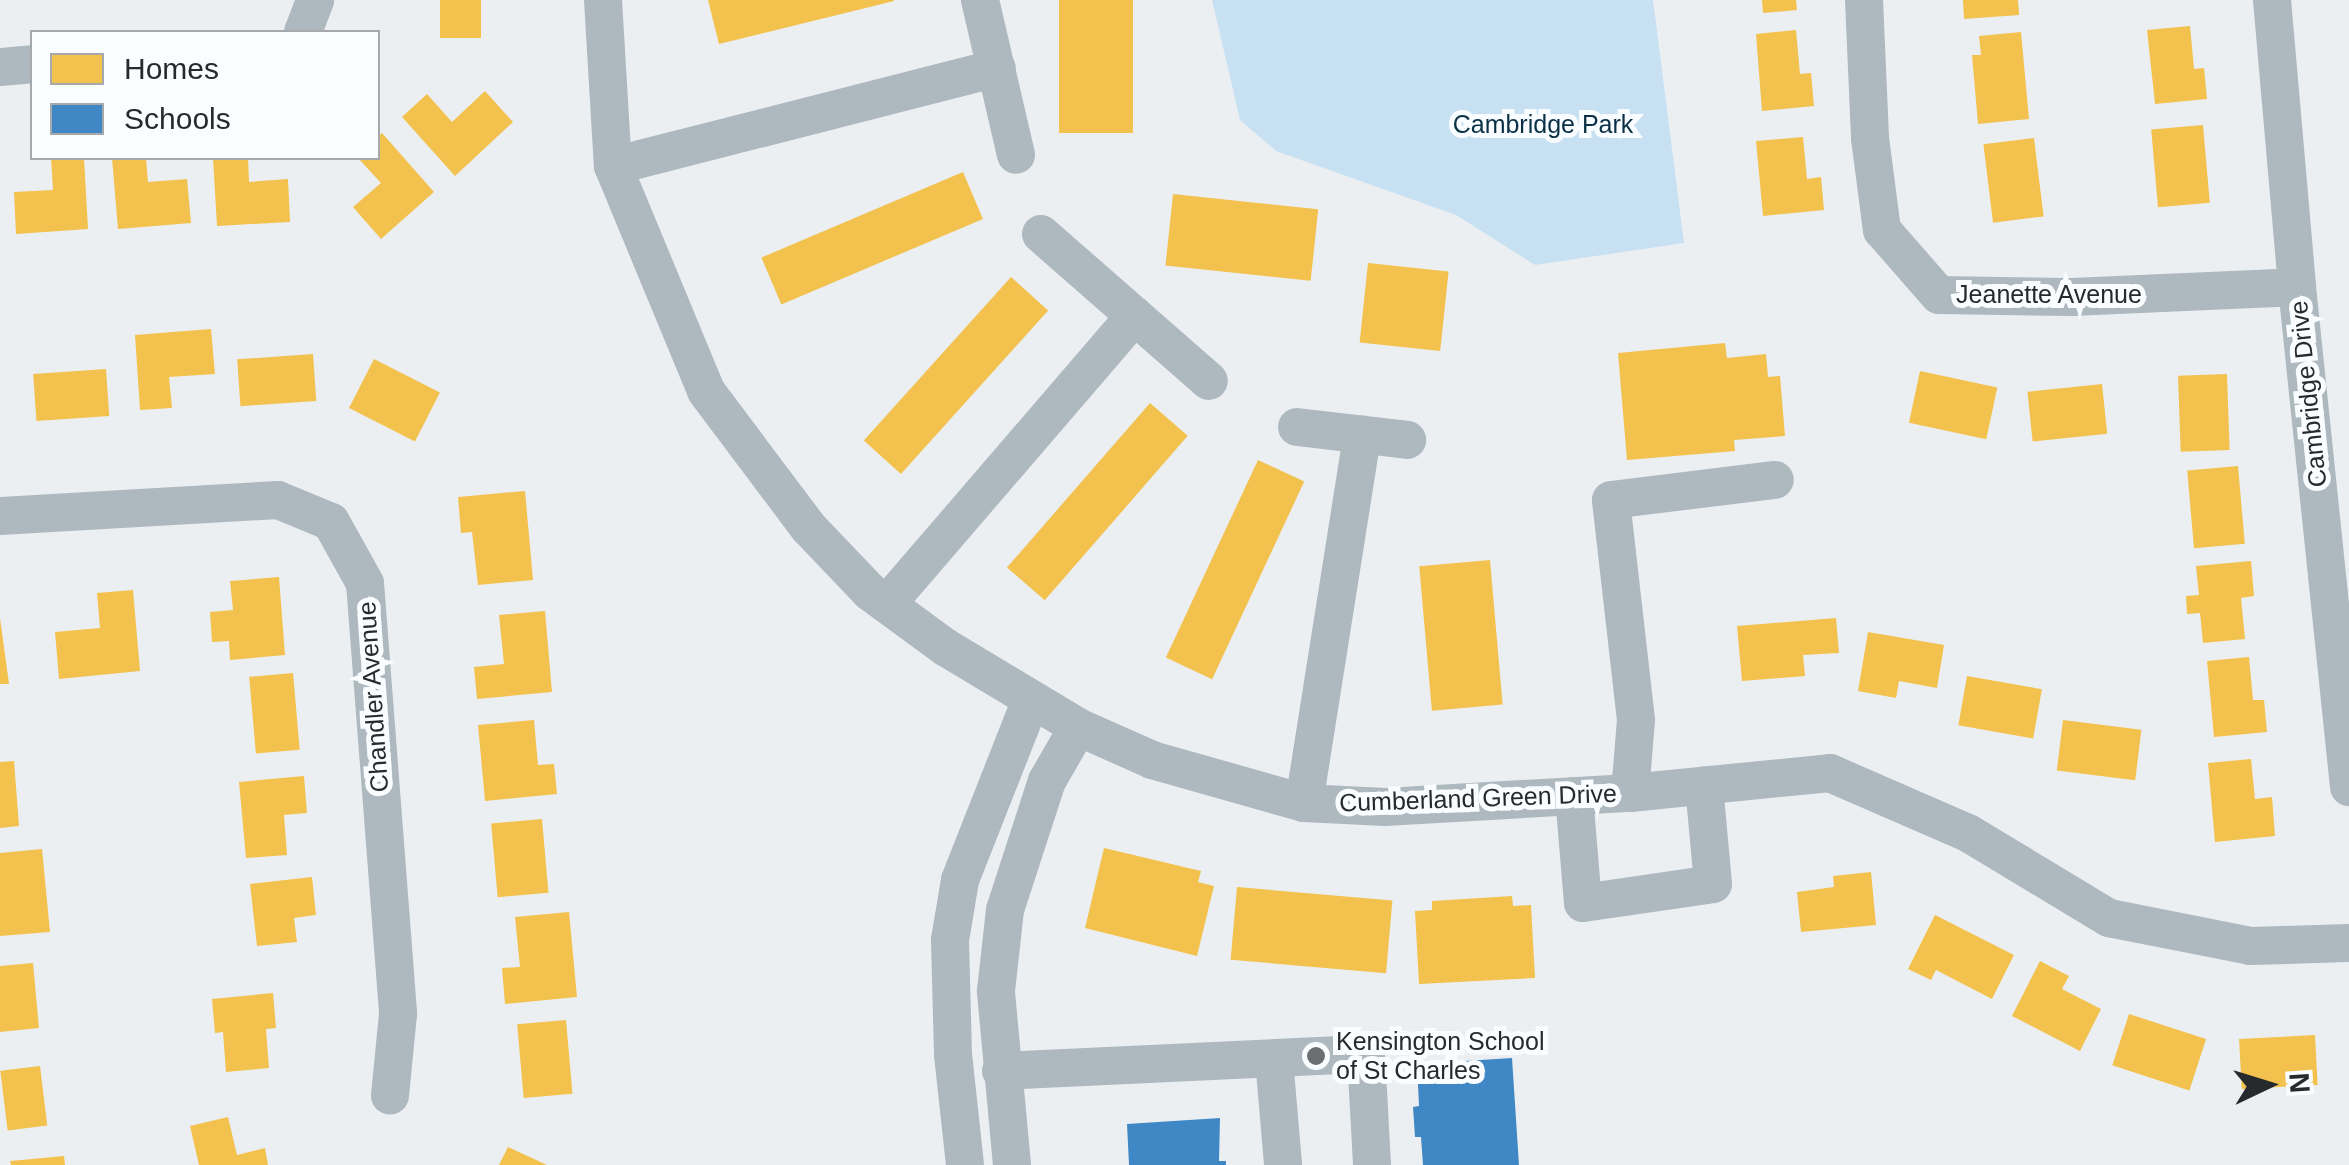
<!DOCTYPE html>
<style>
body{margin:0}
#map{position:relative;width:2349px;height:1165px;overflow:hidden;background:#eceff2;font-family:Arial,sans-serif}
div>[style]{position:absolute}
.green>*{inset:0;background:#c7e1f3}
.homes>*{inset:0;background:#f2c14e;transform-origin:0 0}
.schools>*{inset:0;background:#3f88c5}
.minor>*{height:38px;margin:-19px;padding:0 19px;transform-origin:19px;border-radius:19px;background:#aeb8bf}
.dots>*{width:28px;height:28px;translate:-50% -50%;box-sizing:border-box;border:5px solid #fafdff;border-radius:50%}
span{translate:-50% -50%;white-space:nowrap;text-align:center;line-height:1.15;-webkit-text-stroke:10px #fafdff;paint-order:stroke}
.park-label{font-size:25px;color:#0a3046}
.street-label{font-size:25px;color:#272a2c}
.poi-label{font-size:25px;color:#272a2c}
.left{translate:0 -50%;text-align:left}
.legend{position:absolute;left:30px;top:30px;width:350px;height:130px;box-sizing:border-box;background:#fafdff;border:2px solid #a6a9ab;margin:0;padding:12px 18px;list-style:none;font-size:30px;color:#272a2c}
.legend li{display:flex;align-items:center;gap:20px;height:50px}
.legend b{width:50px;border:2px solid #a6a9ab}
.north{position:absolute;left:2219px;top:1035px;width:100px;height:100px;-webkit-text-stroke:8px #fafdff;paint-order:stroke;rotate:86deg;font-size:28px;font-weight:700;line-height:40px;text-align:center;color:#272a2c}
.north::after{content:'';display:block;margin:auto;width:35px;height:45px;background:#272a2c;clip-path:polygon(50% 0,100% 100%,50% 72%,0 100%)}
</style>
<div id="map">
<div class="green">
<i style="clip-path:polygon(1212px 0,1653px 0,1684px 243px,1535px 265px,1456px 215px,1276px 151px,1240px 120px)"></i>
</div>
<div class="homes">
<i style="left:440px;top:0;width:41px;height:38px"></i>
<i style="clip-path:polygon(708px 0,894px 0,894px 1px,719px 44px)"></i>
<i style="left:1059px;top:0;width:74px;height:133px"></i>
<i style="clip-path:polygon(1762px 0,1796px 0,1797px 10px,1763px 13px)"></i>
<i style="clip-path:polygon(1963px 0,2018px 0,2019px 15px,1964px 19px)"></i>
<i style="clip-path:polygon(2190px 26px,2194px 69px,2204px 68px,2207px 99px,2155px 104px,2147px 30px)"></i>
<i style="clip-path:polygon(1796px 30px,1800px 74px,1811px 73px,1814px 106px,1762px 111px,1756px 34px)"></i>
<i style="clip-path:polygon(2021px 32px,2029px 119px,1978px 124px,1972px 55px,1981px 55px,1979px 36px)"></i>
<i style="clip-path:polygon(485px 91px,513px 122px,455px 176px,402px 117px,427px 94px,452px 122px)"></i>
<i style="left:2203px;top:125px;width:78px;height:52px;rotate:85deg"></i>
<i style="clip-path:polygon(382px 133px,434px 192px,381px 239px,353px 207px,381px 183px,358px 158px,378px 158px,378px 137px)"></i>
<i style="clip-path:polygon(1803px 137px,1807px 179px,1821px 177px,1824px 210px,1763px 216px,1756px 141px)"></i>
<i style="left:2034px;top:138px;width:79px;height:51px;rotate:83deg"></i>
<i style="clip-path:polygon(51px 158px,84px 158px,88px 229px,16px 234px,14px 192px,53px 190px)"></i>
<i style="clip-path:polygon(112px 158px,146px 158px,148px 182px,187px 179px,191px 223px,118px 229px)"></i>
<i style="clip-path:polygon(213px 158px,248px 158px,249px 182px,288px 179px,290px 222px,217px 226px)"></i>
<i style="left:963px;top:172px;width:51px;height:219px;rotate:67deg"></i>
<i style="left:1173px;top:194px;width:146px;height:72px;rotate:6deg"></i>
<i style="left:1368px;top:263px;width:81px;height:80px;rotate:6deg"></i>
<i style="left:1011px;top:277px;width:50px;height:220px;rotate:42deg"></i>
<i style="clip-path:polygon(211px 329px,215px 374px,169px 377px,172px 408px,140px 410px,135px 335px)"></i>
<i style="clip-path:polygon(1725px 343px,1727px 358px,1766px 354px,1768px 377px,1780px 376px,1785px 436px,1734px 440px,1735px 451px,1627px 460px,1618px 353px)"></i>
<i style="left:313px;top:354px;width:47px;height:76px;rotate:86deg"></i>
<i style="left:374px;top:359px;width:74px;height:55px;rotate:27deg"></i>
<i style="left:106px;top:369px;width:47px;height:73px;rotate:86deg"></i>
<i style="left:1920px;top:371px;width:79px;height:53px;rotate:12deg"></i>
<i style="left:2227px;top:374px;width:76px;height:49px;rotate:88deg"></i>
<i style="left:2102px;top:384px;width:50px;height:75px;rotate:84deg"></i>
<i style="left:1150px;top:403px;width:50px;height:218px;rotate:41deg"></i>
<i style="left:1258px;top:460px;width:51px;height:218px;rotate:25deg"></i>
<i style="left:2238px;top:466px;width:78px;height:51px;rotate:85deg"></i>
<i style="clip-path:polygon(525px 491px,533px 580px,478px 585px,472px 532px,461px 533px,458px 497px)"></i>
<i style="left:1490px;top:560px;width:145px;height:71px;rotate:85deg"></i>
<i style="clip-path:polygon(2251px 561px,2254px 596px,2241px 598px,2245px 639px,2203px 643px,2200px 613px,2187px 614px,2186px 596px,2199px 595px,2196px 566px)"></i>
<i style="clip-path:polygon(279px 577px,285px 655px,230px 660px,229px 641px,212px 642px,210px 612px,233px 610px,230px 581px)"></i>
<i style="clip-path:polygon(133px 590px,140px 671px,59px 679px,55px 632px,100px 628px,97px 593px)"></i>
<i style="clip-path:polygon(545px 611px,552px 692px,477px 699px,474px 667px,504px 664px,499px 615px)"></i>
<i style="clip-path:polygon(0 618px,9px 684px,0 684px)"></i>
<i style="clip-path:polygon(1836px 618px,1839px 653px,1803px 655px,1805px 676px,1742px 681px,1737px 626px)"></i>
<i style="clip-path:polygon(1868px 632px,1944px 645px,1937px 688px,1899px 681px,1896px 698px,1858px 691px)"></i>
<i style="clip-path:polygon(2249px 657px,2253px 700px,2264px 700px,2267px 732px,2214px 737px,2207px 661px)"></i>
<i style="left:293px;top:673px;width:77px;height:44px;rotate:85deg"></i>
<i style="left:1967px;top:676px;width:76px;height:50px;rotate:10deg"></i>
<i style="clip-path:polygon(534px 720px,538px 765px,554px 764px,557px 794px,485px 801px,478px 725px)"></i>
<i style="left:2063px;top:720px;width:79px;height:51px;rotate:7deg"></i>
<i style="clip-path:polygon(2251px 759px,2255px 799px,2272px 797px,2275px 836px,2215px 842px,2208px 763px)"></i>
<i style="clip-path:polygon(14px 761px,19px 826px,0 828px,0 762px)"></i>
<i style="clip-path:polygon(304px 776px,307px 813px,284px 815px,287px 855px,246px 858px,239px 782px)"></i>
<i style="left:542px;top:819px;width:74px;height:51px;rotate:85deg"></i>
<i style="clip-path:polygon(1104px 848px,1201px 871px,1198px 882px,1214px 886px,1197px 956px,1085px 928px)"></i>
<i style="clip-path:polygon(42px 849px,50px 932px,0 936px,0 853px)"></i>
<i style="clip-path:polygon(1871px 872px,1876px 925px,1801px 932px,1797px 892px,1834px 887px,1833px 876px)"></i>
<i style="clip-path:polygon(312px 877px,316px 915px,294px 918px,297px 942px,257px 946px,250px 884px)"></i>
<i style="left:1237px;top:887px;width:156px;height:73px;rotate:5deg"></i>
<i style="clip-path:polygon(1512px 896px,1513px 906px,1531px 905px,1535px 978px,1419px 984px,1415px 911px,1432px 910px,1432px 901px)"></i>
<i style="clip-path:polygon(569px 912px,577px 997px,505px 1004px,502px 968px,520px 967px,515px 917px)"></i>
<i style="clip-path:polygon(1935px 915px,2014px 955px,1992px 999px,1936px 970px,1931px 980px,1908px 969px)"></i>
<i style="clip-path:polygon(2040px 961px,2069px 976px,2062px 989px,2101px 1009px,2080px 1051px,2012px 1016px)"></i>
<i style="clip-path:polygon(33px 963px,39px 1028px,0 1032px,0 966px)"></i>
<i style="clip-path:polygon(273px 993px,276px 1028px,266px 1029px,269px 1068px,226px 1072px,223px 1032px,215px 1033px,212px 999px)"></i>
<i style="left:2129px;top:1014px;width:81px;height:54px;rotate:18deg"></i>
<i style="left:566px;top:1020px;width:74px;height:49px;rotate:85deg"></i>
<i style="left:2315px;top:1035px;width:50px;height:76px;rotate:87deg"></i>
<i style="left:40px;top:1066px;width:60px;height:40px;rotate:83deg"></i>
<i style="clip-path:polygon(228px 1117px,237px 1155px,265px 1148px,268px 1165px,199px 1165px,190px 1126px)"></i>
<i style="clip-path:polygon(508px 1147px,547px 1165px,499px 1165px)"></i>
<i style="clip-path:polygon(64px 1156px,65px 1165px,11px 1165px,10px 1161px)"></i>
</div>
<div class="schools">
<i style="clip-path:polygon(1512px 1058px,1519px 1165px,1423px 1165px,1421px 1137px,1415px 1137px,1413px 1107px,1419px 1106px,1417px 1064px)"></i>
<i style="clip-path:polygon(1220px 1118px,1219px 1161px,1226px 1161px,1226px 1165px,1129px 1165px,1127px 1124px)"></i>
</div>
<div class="minor">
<i style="left:603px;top:0;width:166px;rotate:86.6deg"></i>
<i style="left:613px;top:166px;width:243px;rotate:67.5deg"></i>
<i style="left:706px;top:391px;width:171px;rotate:53.1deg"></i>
<i style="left:809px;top:528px;width:88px;rotate:46.4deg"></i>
<i style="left:870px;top:592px;width:93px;rotate:36.3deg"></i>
<i style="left:945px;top:647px;width:155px;rotate:31deg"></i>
<i style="left:1078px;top:727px;width:81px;rotate:24deg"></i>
<i style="left:1152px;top:760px;width:158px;rotate:15.8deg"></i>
<i style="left:1304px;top:803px;width:81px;rotate:2.8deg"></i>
<i style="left:1385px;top:807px;width:245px;rotate:-3.3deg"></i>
<i style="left:1630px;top:793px;width:201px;rotate:-5.7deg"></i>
<i style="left:1830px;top:773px;width:150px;rotate:23.5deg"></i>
<i style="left:1968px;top:833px;width:165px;rotate:31.1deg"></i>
<i style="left:2109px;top:918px;width:144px;rotate:11.2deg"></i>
<i style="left:2250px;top:946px;width:99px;rotate:-1.7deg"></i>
<i style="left:980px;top:0;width:159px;rotate:76.9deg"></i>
<i style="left:1864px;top:0;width:138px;rotate:87.5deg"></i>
<i style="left:1870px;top:138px;width:93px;rotate:82.6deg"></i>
<i style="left:1882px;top:230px;width:86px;rotate:48.8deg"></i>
<i style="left:1939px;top:295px;width:133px;rotate:0.9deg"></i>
<i style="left:2072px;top:297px;width:225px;rotate:-2.5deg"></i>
<i style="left:2272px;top:0;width:288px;rotate:85deg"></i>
<i style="left:2297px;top:287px;width:503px;rotate:84.06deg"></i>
<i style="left:303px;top:32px;width:34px;rotate:-69deg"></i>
<i style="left:0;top:67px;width:32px;rotate:-5deg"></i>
<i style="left:613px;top:166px;width:396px;rotate:-14.3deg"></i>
<i style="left:1041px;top:234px;width:223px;rotate:41.2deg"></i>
<i style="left:1297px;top:427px;width:111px;rotate:6.7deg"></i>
<i style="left:0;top:516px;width:278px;rotate:-3.3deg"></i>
<i style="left:278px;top:500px;width:57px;rotate:22.5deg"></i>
<i style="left:331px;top:522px;width:70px;rotate:60.9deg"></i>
<i style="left:365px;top:583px;width:432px;rotate:85.6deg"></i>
<i style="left:398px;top:1014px;width:82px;rotate:95.6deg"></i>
<i style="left:887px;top:604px;width:380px;rotate:-49.3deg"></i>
<i style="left:1630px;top:793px;width:73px;rotate:-85.3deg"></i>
<i style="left:1636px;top:720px;width:221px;rotate:-96.5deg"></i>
<i style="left:1611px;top:500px;width:165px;rotate:-7deg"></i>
<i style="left:1574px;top:796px;width:107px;rotate:85.2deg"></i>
<i style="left:1583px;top:903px;width:131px;rotate:-8.3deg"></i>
<i style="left:1713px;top:884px;width:99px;rotate:-95.2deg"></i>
<i style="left:1304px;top:803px;width:373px;rotate:-81deg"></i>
<i style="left:1274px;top:1059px;width:106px;rotate:85.1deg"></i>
<i style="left:1001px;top:1071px;width:365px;rotate:-2.7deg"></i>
<i style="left:1366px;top:1054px;width:111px;rotate:86.9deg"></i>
<i style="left:965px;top:1165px;width:111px;rotate:-96.2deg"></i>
<i style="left:953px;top:1055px;width:115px;rotate:-91.5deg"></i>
<i style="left:950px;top:940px;width:61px;rotate:-80.5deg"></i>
<i style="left:960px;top:880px;width:193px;rotate:-68.5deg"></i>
<i style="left:1012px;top:1165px;width:175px;rotate:-95.3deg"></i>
<i style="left:996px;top:991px;width:81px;rotate:-83.7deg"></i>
<i style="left:1005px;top:910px;width:136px;rotate:-72deg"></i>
<i style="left:1047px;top:781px;width:62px;rotate:-60.1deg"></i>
</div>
<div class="dots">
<i style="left:1316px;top:1056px;background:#6c6f71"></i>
</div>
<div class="park-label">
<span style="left:1543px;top:124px">Cambridge Park</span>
</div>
<div class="street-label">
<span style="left:2049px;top:294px">Jeanette Avenue</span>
<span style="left:2308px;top:394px;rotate:-96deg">Cambridge Drive</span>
<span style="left:373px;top:697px;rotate:-94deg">Chandler Avenue</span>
<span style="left:1478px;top:798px;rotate:-2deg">Cumberland Green Drive</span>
</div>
<div class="poi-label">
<span class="left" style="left:1336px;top:1056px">Kensington School<br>of St Charles</span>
</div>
<ul class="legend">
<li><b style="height:28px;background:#f2c14e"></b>Homes</li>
<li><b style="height:28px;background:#3f88c5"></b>Schools</li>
</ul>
<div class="north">N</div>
</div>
